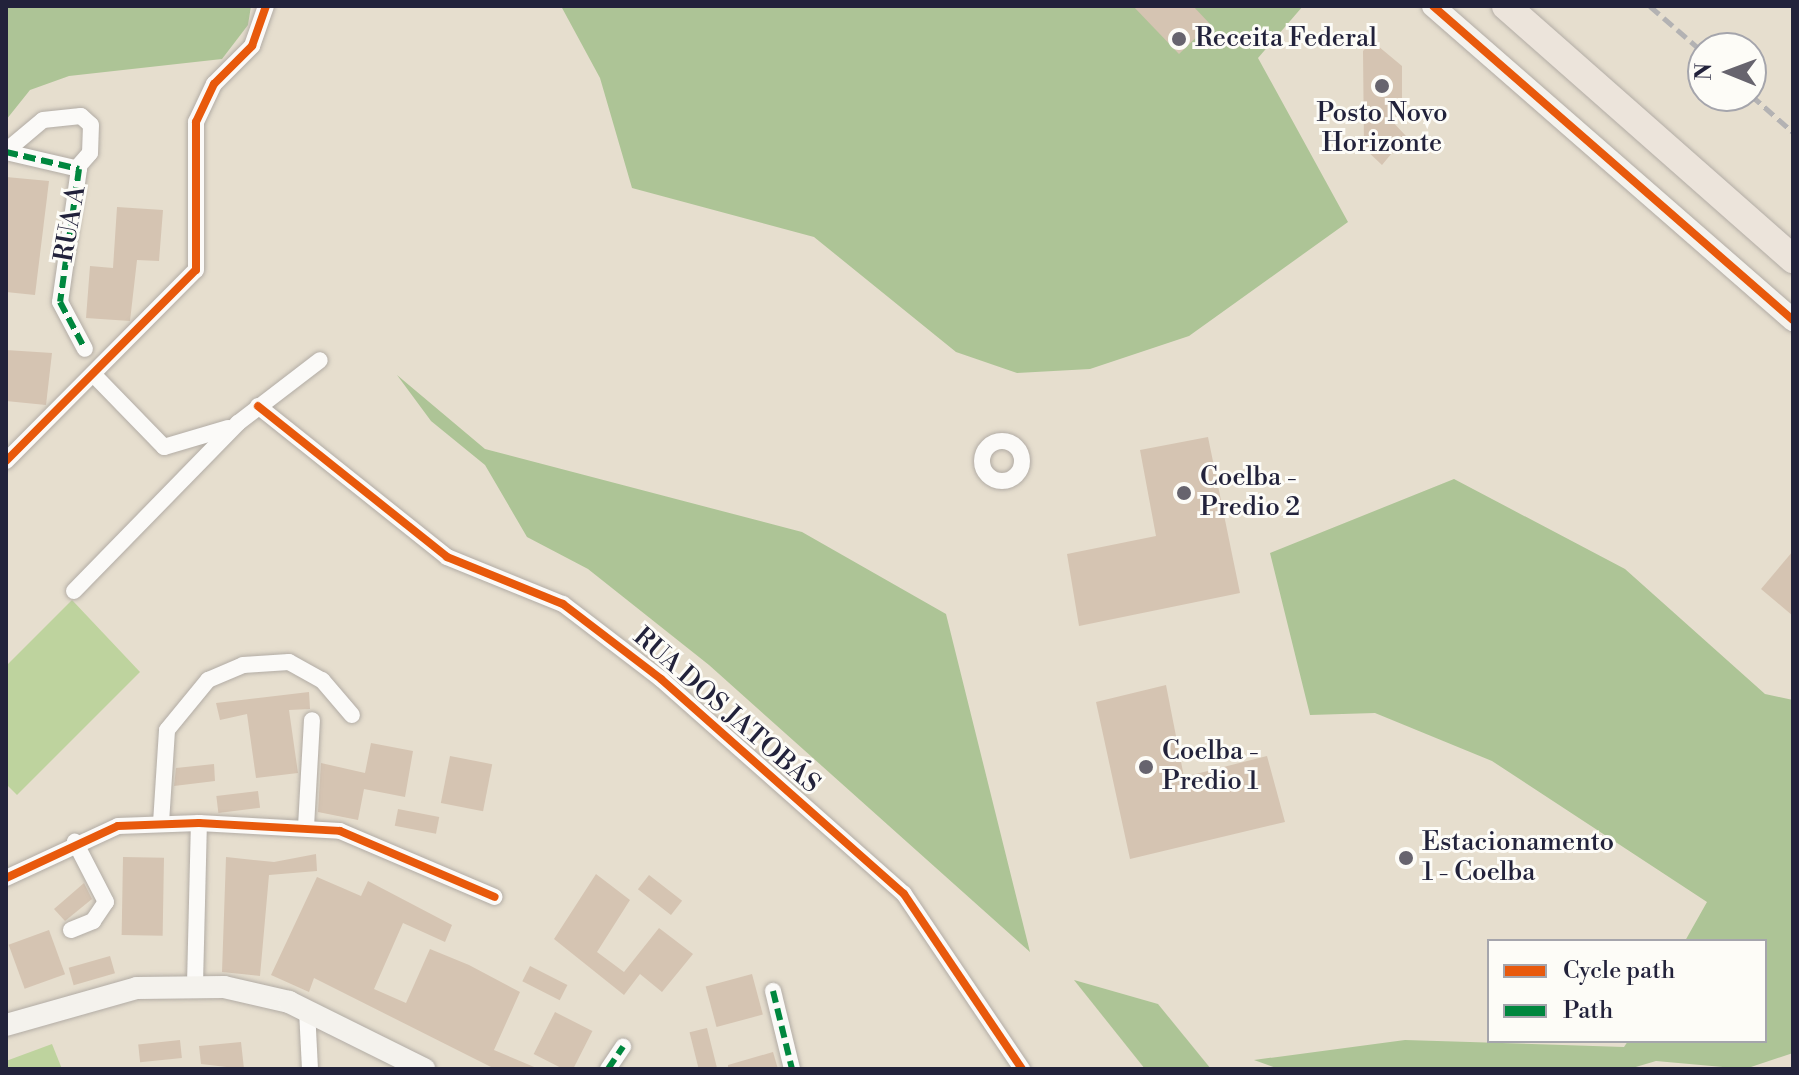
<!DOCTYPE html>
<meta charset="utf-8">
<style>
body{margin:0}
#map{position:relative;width:1799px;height:1075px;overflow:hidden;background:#e6dece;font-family:"Libre Bodoni",serif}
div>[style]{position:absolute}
.green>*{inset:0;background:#bed39e}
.forest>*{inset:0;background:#adc496}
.building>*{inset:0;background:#d5c4b2;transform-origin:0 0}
.roads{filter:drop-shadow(0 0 2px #b2aca5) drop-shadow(0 0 2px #b2aca5)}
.street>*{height:16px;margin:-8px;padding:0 8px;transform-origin:8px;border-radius:8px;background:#fbfaf8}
.street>.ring{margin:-8px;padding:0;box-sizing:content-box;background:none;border:16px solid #fbfaf8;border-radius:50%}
.secondary>*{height:22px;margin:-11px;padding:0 11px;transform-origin:11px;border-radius:11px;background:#f4f2ed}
.highway>*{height:28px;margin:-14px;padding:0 14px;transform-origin:14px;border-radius:14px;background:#ece4db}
.rail>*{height:5px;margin-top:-2.5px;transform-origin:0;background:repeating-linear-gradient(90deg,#b3b2b3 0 12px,transparent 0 18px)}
.quiet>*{height:6px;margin-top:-3px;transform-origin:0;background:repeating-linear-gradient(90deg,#00873e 0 12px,transparent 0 18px)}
.cycleway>*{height:8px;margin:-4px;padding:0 4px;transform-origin:4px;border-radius:4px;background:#e8590c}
.dots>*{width:22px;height:22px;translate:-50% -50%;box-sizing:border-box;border:4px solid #fdfcf7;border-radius:50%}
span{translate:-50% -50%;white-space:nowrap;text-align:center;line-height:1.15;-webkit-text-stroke:6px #fdfcf7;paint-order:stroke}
.poi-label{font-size:26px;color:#22223b}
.left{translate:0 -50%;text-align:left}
.street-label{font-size:26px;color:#22223b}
.frame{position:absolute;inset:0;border:8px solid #22223b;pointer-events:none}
.legend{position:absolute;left:1487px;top:939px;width:280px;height:104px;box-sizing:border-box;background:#fdfcf7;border:2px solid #a5a5ac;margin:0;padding:10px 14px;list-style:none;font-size:24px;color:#22223b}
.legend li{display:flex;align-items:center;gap:16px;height:40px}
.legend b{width:40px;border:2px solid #a5a5ac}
.north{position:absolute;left:1687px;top:32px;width:80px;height:80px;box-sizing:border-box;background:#fdfcf7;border:2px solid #a5a5ac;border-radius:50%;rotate:271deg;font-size:22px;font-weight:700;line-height:32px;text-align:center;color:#22223b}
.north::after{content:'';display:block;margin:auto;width:28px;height:36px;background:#67646e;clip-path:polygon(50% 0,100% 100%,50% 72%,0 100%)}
</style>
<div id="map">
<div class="green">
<i style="clip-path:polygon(72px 600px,140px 672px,17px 795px,6px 784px,6px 666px)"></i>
<i style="clip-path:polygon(52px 1044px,62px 1069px,6px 1069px,6px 1061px)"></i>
</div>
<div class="forest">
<i style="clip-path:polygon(6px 6px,251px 6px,248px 25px,222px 59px,69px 76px,30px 90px,6px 120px)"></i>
<i style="clip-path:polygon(561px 6px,1303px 6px,1258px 58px,1348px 222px,1189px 336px,1090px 369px,1017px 373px,956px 352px,814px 237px,632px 188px,600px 78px)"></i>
<i style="clip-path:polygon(397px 375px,485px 449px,802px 532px,946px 614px,1030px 952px,709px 665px,588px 569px,527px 537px,485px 465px,431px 421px)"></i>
<i style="clip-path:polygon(1454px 479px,1625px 569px,1765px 694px,1793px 700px,1793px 1053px,1745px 1069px,1656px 1061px,1629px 1069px,1279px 1069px,1254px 1060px,1405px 1040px,1624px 1047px,1628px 1041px,1765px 1041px,1765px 941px,1685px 941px,1707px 902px,1492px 761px,1375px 713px,1310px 715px,1270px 553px)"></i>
<i style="clip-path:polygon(1074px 980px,1158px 1004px,1211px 1069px,1145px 1069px)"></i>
</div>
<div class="building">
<i style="clip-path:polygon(1133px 6px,1193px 6px,1210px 24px,1179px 54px)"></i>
<i style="clip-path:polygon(1372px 41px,1402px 66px,1402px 106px,1389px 118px,1406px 136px,1382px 165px,1364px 148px,1363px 51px)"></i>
<i style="clip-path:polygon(6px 177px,49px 181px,35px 295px,6px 292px)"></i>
<i style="clip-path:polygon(117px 207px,163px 210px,159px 261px,137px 260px,130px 321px,86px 318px,90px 266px,113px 268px)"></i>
<i style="clip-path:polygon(6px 350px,52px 353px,46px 405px,6px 401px)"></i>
<i style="clip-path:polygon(1208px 437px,1240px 593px,1079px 626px,1067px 554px,1156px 536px,1140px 450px)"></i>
<i style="clip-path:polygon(1793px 551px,1793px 616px,1761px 589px)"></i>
<i style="clip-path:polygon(1166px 685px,1184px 777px,1267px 756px,1285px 822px,1130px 859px,1096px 702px)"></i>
<i style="clip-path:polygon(309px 692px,310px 709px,289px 710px,298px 773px,256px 778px,247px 714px,220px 720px,216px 703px)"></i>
<i style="clip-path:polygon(371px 743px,413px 751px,405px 797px,364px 789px,358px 820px,318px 812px,321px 763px,365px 773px)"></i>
<i style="left:450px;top:756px;width:43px;height:48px;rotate:11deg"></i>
<i style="clip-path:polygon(214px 764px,215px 781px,174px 786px,176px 768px)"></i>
<i style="left:258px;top:791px;width:17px;height:42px;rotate:83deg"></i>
<i style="left:398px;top:809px;width:42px;height:17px;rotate:11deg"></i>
<i style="clip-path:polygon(316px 854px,317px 871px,269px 875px,260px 976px,222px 972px,226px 857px,274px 862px)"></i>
<i style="left:123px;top:857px;width:41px;height:78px;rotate:1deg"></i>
<i style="clip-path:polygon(596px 874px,630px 900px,597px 952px,624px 972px,659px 928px,693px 954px,662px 992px,640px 974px,624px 995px,554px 939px)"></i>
<i style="left:649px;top:875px;width:42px;height:18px;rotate:38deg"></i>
<i style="clip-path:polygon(317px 877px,361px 896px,368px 881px,452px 925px,445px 942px,403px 923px,374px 989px,406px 1003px,430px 949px,469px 965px,520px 992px,494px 1050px,539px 1069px,495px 1069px,314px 978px,309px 992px,271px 975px)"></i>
<i style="clip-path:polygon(84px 883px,92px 899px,65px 921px,54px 909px)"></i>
<i style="left:49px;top:930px;width:47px;height:43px;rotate:70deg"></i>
<i style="left:110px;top:956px;width:18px;height:43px;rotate:74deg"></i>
<i style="left:530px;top:966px;width:42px;height:17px;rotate:27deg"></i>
<i style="left:752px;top:974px;width:42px;height:48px;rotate:75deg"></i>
<i style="left:555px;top:1012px;width:42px;height:47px;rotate:27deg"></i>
<i style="left:707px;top:1028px;width:42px;height:18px;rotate:76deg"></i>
<i style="left:180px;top:1040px;width:18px;height:42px;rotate:84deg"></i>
<i style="clip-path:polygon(241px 1042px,244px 1069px,201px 1064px,199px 1046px)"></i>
<i style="clip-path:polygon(773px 1052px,778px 1069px,728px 1069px,728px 1065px)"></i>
</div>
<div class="roads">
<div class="street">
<i style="left:6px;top:151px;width:48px;rotate:-40deg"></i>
<i style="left:43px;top:120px;width:38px;rotate:-6deg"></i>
<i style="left:81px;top:116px;width:13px;rotate:42deg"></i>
<i style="left:91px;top:125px;width:28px;rotate:92deg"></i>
<i style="left:90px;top:153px;width:18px;rotate:131deg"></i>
<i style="left:6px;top:152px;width:75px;rotate:13.1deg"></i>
<i style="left:79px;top:169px;width:134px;rotate:98.1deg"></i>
<i style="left:60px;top:302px;width:53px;rotate:62deg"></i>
<i style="left:95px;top:376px;width:99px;rotate:45.8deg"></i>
<i style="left:164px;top:447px;width:67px;rotate:-16.5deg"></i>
<i style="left:258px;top:406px;width:242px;rotate:38.6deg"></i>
<i style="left:447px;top:557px;width:125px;rotate:22.1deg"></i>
<i style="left:563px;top:604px;width:123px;rotate:37.4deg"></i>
<i style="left:661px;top:679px;width:324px;rotate:41.5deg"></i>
<i style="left:904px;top:894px;width:211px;rotate:56deg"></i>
<i class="ring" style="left:982px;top:441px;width:24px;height:24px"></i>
<i style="left:6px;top:461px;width:269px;rotate:-45.2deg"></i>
<i style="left:196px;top:270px;width:148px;rotate:-90deg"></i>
<i style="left:196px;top:122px;width:42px;rotate:-64.7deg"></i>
<i style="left:214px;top:84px;width:54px;rotate:-45deg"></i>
<i style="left:252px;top:46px;width:42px;rotate:-70.7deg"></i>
<i style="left:74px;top:591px;width:235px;rotate:-45.7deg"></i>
<i style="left:238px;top:423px;width:103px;rotate:-37.5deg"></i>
<i style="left:161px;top:823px;width:93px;rotate:-86.3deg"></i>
<i style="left:167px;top:730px;width:65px;rotate:-50.6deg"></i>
<i style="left:208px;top:680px;width:38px;rotate:-23deg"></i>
<i style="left:243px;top:665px;width:46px;rotate:-3.7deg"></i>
<i style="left:289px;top:662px;width:38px;rotate:29deg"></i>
<i style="left:322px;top:680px;width:46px;rotate:49.4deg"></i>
<i style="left:306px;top:827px;width:107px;rotate:-86.8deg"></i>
<i style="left:6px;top:878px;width:123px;rotate:-24.9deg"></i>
<i style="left:118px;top:826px;width:81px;rotate:-2.1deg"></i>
<i style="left:199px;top:823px;width:141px;rotate:3.2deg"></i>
<i style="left:340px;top:831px;width:168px;rotate:23.1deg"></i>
<i style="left:71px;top:930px;width:24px;rotate:-22deg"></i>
<i style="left:93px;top:921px;width:23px;rotate:-56deg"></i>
<i style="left:106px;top:902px;width:68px;rotate:-117.3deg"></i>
<i style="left:195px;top:984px;width:161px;rotate:-88.6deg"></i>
<i style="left:773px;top:991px;width:80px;rotate:76.3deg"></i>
<i style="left:307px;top:1010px;width:59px;rotate:87.1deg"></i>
<i style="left:608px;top:1069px;width:27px;rotate:-56deg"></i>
</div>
<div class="secondary">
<i style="left:1433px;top:6px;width:478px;rotate:41.1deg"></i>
<i style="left:6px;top:1025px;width:136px;rotate:-15.8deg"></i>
<i style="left:137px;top:988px;width:87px;rotate:-0.7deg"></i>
<i style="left:224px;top:987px;width:67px;rotate:13deg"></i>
<i style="left:289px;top:1002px;width:151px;rotate:26.4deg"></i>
</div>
<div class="highway">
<i style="left:1506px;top:6px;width:383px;rotate:41.4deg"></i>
</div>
</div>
<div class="rail">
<i style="left:1650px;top:6px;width:70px;rotate:41deg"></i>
<i style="left:1751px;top:95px;width:56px;rotate:41.4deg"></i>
</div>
<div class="quiet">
<i style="left:6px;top:152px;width:75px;rotate:13.1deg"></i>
<i style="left:79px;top:169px;width:134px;rotate:98.1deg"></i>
<i style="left:60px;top:302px;width:53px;rotate:62deg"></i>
<i style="left:773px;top:991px;width:80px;rotate:76.3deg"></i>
<i style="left:608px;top:1069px;width:27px;rotate:-56deg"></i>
</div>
<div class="cycleway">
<i style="left:1433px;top:6px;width:478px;rotate:41.1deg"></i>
<i style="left:258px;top:406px;width:242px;rotate:38.6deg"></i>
<i style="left:447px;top:557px;width:125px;rotate:22.1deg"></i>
<i style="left:563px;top:604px;width:123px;rotate:37.4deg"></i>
<i style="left:661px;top:679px;width:324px;rotate:41.5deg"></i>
<i style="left:904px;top:894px;width:211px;rotate:56deg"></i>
<i style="left:6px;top:461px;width:269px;rotate:-45.2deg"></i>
<i style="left:196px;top:270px;width:148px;rotate:-90deg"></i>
<i style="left:196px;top:122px;width:42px;rotate:-64.7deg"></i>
<i style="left:214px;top:84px;width:54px;rotate:-45deg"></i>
<i style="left:252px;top:46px;width:42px;rotate:-70.7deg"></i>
<i style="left:6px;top:878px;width:123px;rotate:-24.9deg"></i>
<i style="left:118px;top:826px;width:81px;rotate:-2.1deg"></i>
<i style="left:199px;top:823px;width:141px;rotate:3.2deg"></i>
<i style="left:340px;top:831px;width:168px;rotate:23.1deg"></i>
</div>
<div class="dots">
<i style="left:1179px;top:39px;background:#67646e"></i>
<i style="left:1382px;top:86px;background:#67646e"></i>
<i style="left:1184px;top:493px;background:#67646e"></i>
<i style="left:1146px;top:767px;background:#67646e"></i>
<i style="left:1406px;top:858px;background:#67646e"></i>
</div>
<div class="poi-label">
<span class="left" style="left:1195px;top:39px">Receita Federal</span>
<span style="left:1382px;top:129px">Posto Novo<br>Horizonte</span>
<span class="left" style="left:1200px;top:493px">Coelba -<br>Predio 2</span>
<span class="left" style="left:1162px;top:767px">Coelba -<br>Predio 1</span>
<span class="left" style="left:1422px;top:858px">Estacionamento<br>1 - Coelba</span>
</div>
<div class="street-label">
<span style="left:71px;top:224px;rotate:-80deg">RUA A</span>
<span style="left:726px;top:711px;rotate:41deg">RUA DOS JATOBÁS</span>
</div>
<div class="frame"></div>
<ul class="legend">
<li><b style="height:10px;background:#e8590c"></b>Cycle path</li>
<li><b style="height:10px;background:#00873e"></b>Path</li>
</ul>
<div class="north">N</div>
</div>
